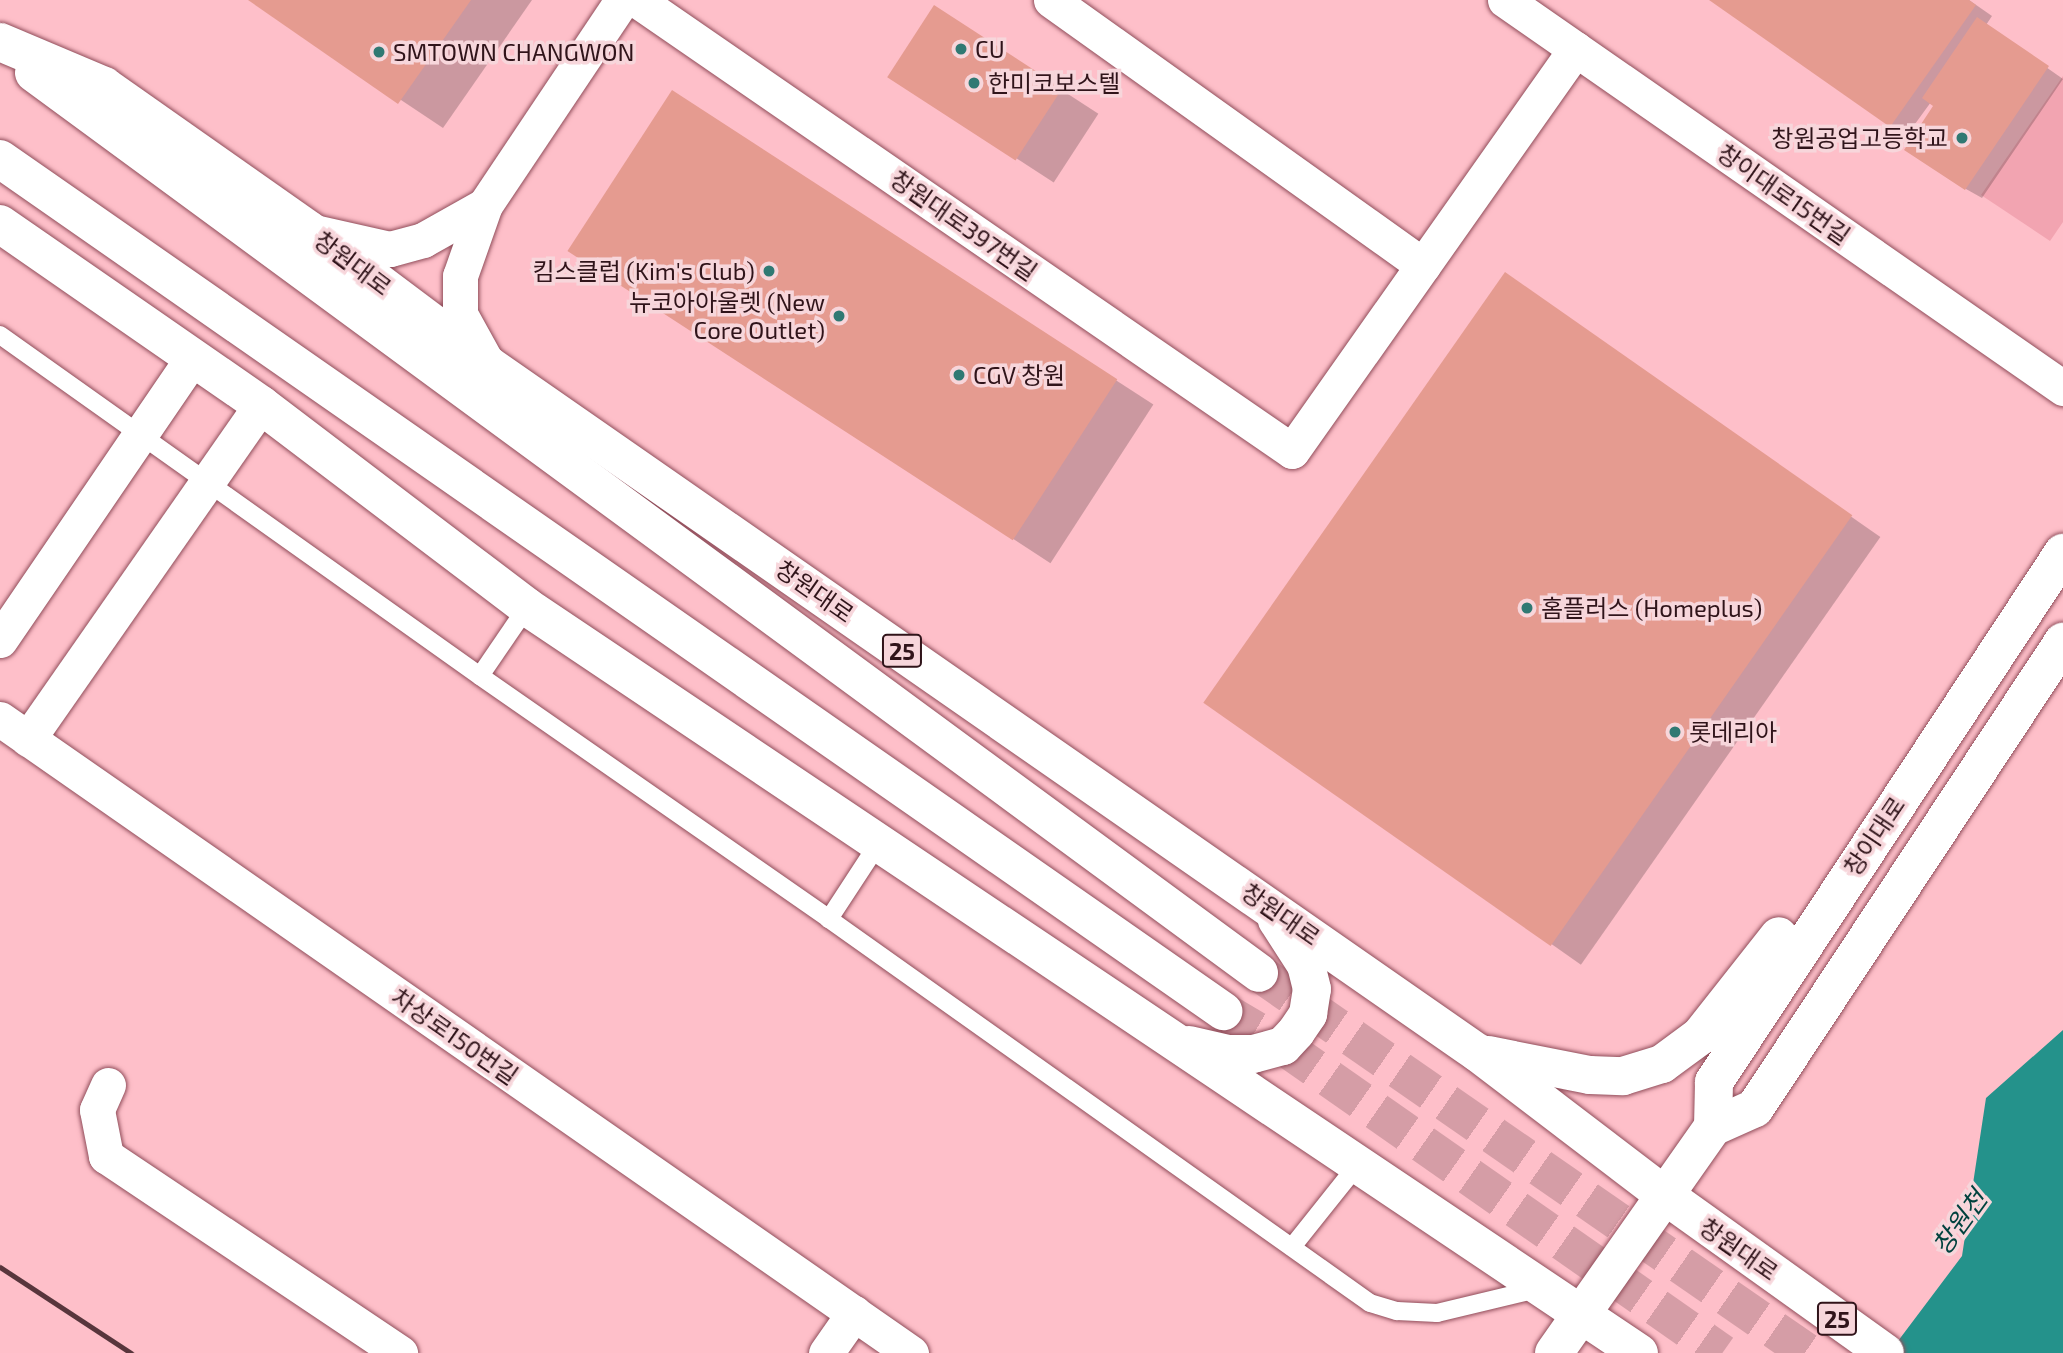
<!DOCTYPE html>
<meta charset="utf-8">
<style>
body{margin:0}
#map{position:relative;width:2063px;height:1353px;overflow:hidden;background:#febfc9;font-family:"Exo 2","Noto Sans KR",sans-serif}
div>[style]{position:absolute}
.green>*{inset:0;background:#f2a4b1}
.water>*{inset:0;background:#24928b}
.shadow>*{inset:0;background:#0003;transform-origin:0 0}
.building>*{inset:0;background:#e59b90;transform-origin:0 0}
.primary-tunnel>*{height:38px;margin-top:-19px;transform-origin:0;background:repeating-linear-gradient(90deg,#d59da6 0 38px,transparent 0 57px)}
.roads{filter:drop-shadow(0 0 2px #904d5a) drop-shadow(0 0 2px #904d5a)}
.lane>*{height:18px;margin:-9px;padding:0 9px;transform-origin:9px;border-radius:9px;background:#fff}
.street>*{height:35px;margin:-17.5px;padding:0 17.5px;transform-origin:17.5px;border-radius:17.5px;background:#fff}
.primary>*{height:38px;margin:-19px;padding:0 19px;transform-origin:19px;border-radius:19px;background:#fff}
.rail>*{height:5px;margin:-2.5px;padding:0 2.5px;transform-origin:2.5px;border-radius:2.5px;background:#58353c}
.dots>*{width:19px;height:19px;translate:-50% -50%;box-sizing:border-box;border:4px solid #f7d6db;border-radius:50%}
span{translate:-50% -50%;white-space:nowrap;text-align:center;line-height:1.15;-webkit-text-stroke:7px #f7d6db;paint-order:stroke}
.shield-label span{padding:2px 5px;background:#f7d6db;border:2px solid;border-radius:5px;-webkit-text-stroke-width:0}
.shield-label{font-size:23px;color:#30141a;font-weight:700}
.poi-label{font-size:24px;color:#30141a}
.left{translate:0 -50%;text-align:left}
.right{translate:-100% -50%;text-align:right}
.street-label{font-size:24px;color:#30141a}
.water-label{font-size:26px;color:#00423e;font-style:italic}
</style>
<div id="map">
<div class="green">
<i style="clip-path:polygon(2063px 76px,2063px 222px,2050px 241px,1981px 195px)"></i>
</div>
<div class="water">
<i style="clip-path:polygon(2063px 1030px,2063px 1353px,1889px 1353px,1962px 1256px,1986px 1098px)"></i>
</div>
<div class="shadow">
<i style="clip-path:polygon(251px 0,532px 0,443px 128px)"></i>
<i style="clip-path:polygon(1712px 0,1969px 0,1992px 16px,1986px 25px,2063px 79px,1982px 198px,1966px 189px,1936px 106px,1931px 102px,1907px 135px)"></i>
<i style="left:934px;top:7px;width:196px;height:82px;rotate:33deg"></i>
<i style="left:672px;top:92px;width:574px;height:189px;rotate:33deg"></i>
<i style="left:1506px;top:275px;width:457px;height:522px;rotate:35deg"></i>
</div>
<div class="building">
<i style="clip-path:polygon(248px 0,471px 0,398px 104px)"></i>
<i style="clip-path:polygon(1709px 0,1969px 0,1976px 5px,1890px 127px)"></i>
<i style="left:934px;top:5px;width:153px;height:86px;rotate:33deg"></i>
<i style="clip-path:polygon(1977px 17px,2049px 66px,1965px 190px,1904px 150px,1933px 106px,1922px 98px)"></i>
<i style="left:672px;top:90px;width:531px;height:192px;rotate:33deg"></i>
<i style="left:1505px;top:272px;width:424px;height:526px;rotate:35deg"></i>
</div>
<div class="primary-tunnel">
<i style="left:1259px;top:973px;width:668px;rotate:34.69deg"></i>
<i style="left:1223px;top:1011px;width:69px;rotate:30.3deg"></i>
<i style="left:1283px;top:1046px;width:536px;rotate:34.97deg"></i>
</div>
<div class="roads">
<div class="lane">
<i style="left:0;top:335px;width:589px;rotate:35.39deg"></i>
<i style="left:527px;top:607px;width:83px;rotate:124.3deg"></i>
<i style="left:480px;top:676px;width:425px;rotate:34.8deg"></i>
<i style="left:878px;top:844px;width:90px;rotate:123.2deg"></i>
<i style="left:829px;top:919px;width:663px;rotate:35.37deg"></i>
<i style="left:1370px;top:1303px;width:28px;rotate:17deg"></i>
<i style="left:1397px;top:1311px;width:40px;rotate:2.9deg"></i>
<i style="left:1437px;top:1313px;width:103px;rotate:-13.5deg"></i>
<i style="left:1292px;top:1247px;width:107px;rotate:-51.4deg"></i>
</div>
<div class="street">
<i style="left:637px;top:0;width:795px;rotate:34.55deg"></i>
<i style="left:1292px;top:451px;width:492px;rotate:-54.8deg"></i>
<i style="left:1051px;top:0;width:457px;rotate:35.5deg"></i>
<i style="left:1505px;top:0;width:680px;rotate:34.81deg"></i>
<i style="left:310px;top:231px;width:82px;rotate:12.7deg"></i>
<i style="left:390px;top:249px;width:34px;rotate:-15deg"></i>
<i style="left:423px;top:240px;width:71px;rotate:-29.4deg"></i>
<i style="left:487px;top:363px;width:56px;rotate:-118.9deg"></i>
<i style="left:460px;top:314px;width:38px;rotate:-90deg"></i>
<i style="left:460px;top:276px;width:75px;rotate:-70.6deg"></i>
<i style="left:485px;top:205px;width:247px;rotate:-56.2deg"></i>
<i style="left:0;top:640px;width:343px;rotate:-55.7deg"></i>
<i style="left:0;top:719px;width:1110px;rotate:34.84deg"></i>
<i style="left:28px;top:739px;width:407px;rotate:-55.1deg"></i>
<i style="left:108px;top:1085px;width:27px;rotate:114deg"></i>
<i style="left:97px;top:1110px;width:47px;rotate:78.9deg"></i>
<i style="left:106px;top:1156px;width:354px;rotate:33.8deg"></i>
<i style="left:826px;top:1353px;width:49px;rotate:-55deg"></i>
</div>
<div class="primary">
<i style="left:0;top:42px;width:113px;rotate:22.9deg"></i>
<i style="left:104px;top:86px;width:252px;rotate:35.1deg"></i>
<i style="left:310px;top:231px;width:221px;rotate:36.9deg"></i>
<i style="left:487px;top:364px;width:1207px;rotate:34.81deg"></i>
<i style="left:1478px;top:1053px;width:236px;rotate:37.3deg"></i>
<i style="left:1666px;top:1196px;width:269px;rotate:35.6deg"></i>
<i style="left:34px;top:73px;width:1520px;rotate:36.3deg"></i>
<i style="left:0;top:159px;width:1491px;rotate:34.86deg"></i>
<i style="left:0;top:224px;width:318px;rotate:34.7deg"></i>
<i style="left:261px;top:405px;width:334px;rotate:37.2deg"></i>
<i style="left:527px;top:607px;width:1339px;rotate:33.86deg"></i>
<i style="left:1189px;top:1045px;width:39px;rotate:13deg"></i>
<i style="left:1227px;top:1054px;width:26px"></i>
<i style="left:1253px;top:1054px;width:31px;rotate:-15deg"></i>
<i style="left:1283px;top:1046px;width:19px;rotate:-47deg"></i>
<i style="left:1296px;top:1032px;width:22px;rotate:-56deg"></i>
<i style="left:1308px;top:1014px;width:25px;rotate:-81deg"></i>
<i style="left:1312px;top:989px;width:25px;rotate:-104deg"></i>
<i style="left:1306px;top:965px;width:54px;rotate:-122.8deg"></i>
<i style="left:1488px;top:1055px;width:104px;rotate:11.1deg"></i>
<i style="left:1590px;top:1075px;width:33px;rotate:2deg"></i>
<i style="left:1623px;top:1076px;width:41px;rotate:-17.1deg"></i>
<i style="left:1662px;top:1064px;width:47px;rotate:-36.4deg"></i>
<i style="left:1700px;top:1036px;width:127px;rotate:-51.7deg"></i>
<i style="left:1713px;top:1127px;width:45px;rotate:-88.7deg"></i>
<i style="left:1714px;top:1082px;width:634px;rotate:-56.59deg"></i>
<i style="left:1554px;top:1353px;width:276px;rotate:-54.9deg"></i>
<i style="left:1713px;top:1127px;width:46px;rotate:-24.3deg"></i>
<i style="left:1755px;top:1108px;width:559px;rotate:-56.54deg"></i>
</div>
</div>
<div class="rail">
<i style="left:0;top:1267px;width:157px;rotate:33.3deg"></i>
</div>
<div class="dots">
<i style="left:961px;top:49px;background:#307973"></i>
<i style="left:379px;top:52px;background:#307973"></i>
<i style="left:974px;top:83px;background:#307973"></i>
<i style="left:1962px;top:138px;background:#307973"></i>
<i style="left:769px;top:271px;background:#307973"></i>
<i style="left:839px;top:316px;background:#307973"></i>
<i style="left:959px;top:375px;background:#307973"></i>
<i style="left:1527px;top:608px;background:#307973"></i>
<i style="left:1675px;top:732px;background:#307973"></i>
</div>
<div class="shield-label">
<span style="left:902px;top:651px">25</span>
<span style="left:1837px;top:1319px">25</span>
</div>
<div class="poi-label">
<span class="left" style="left:975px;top:49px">CU</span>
<span class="left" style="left:393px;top:52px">SMTOWN CHANGWON</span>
<span class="left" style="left:988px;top:83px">한미코보스텔</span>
<span class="right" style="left:1948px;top:138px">창원공업고등학교</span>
<span class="right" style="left:755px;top:271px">킴스클럽 (Kim's Club)</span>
<span class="right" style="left:825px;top:316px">뉴코아아울렛 (New<br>Core Outlet)</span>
<span class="left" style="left:973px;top:375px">CGV 창원</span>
<span class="left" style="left:1541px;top:608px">홈플러스 (Homeplus)</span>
<span class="left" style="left:1689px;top:732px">롯데리아</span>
</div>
<div class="street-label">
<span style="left:1784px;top:194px;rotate:35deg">창이대로15번길</span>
<span style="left:964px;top:225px;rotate:35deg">창원대로397번길</span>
<span style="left:353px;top:263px;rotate:37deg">창원대로</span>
<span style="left:815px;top:591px;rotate:35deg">창원대로</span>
<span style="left:1874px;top:836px;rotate:-56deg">창이대로</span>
<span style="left:1281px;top:914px;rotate:35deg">창원대로</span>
<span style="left:455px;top:1036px;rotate:35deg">차상로150번길</span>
<span style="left:1739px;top:1249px;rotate:35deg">창원대로</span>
</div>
<div class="water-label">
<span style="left:1959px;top:1222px;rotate:-54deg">창원천</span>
</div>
</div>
